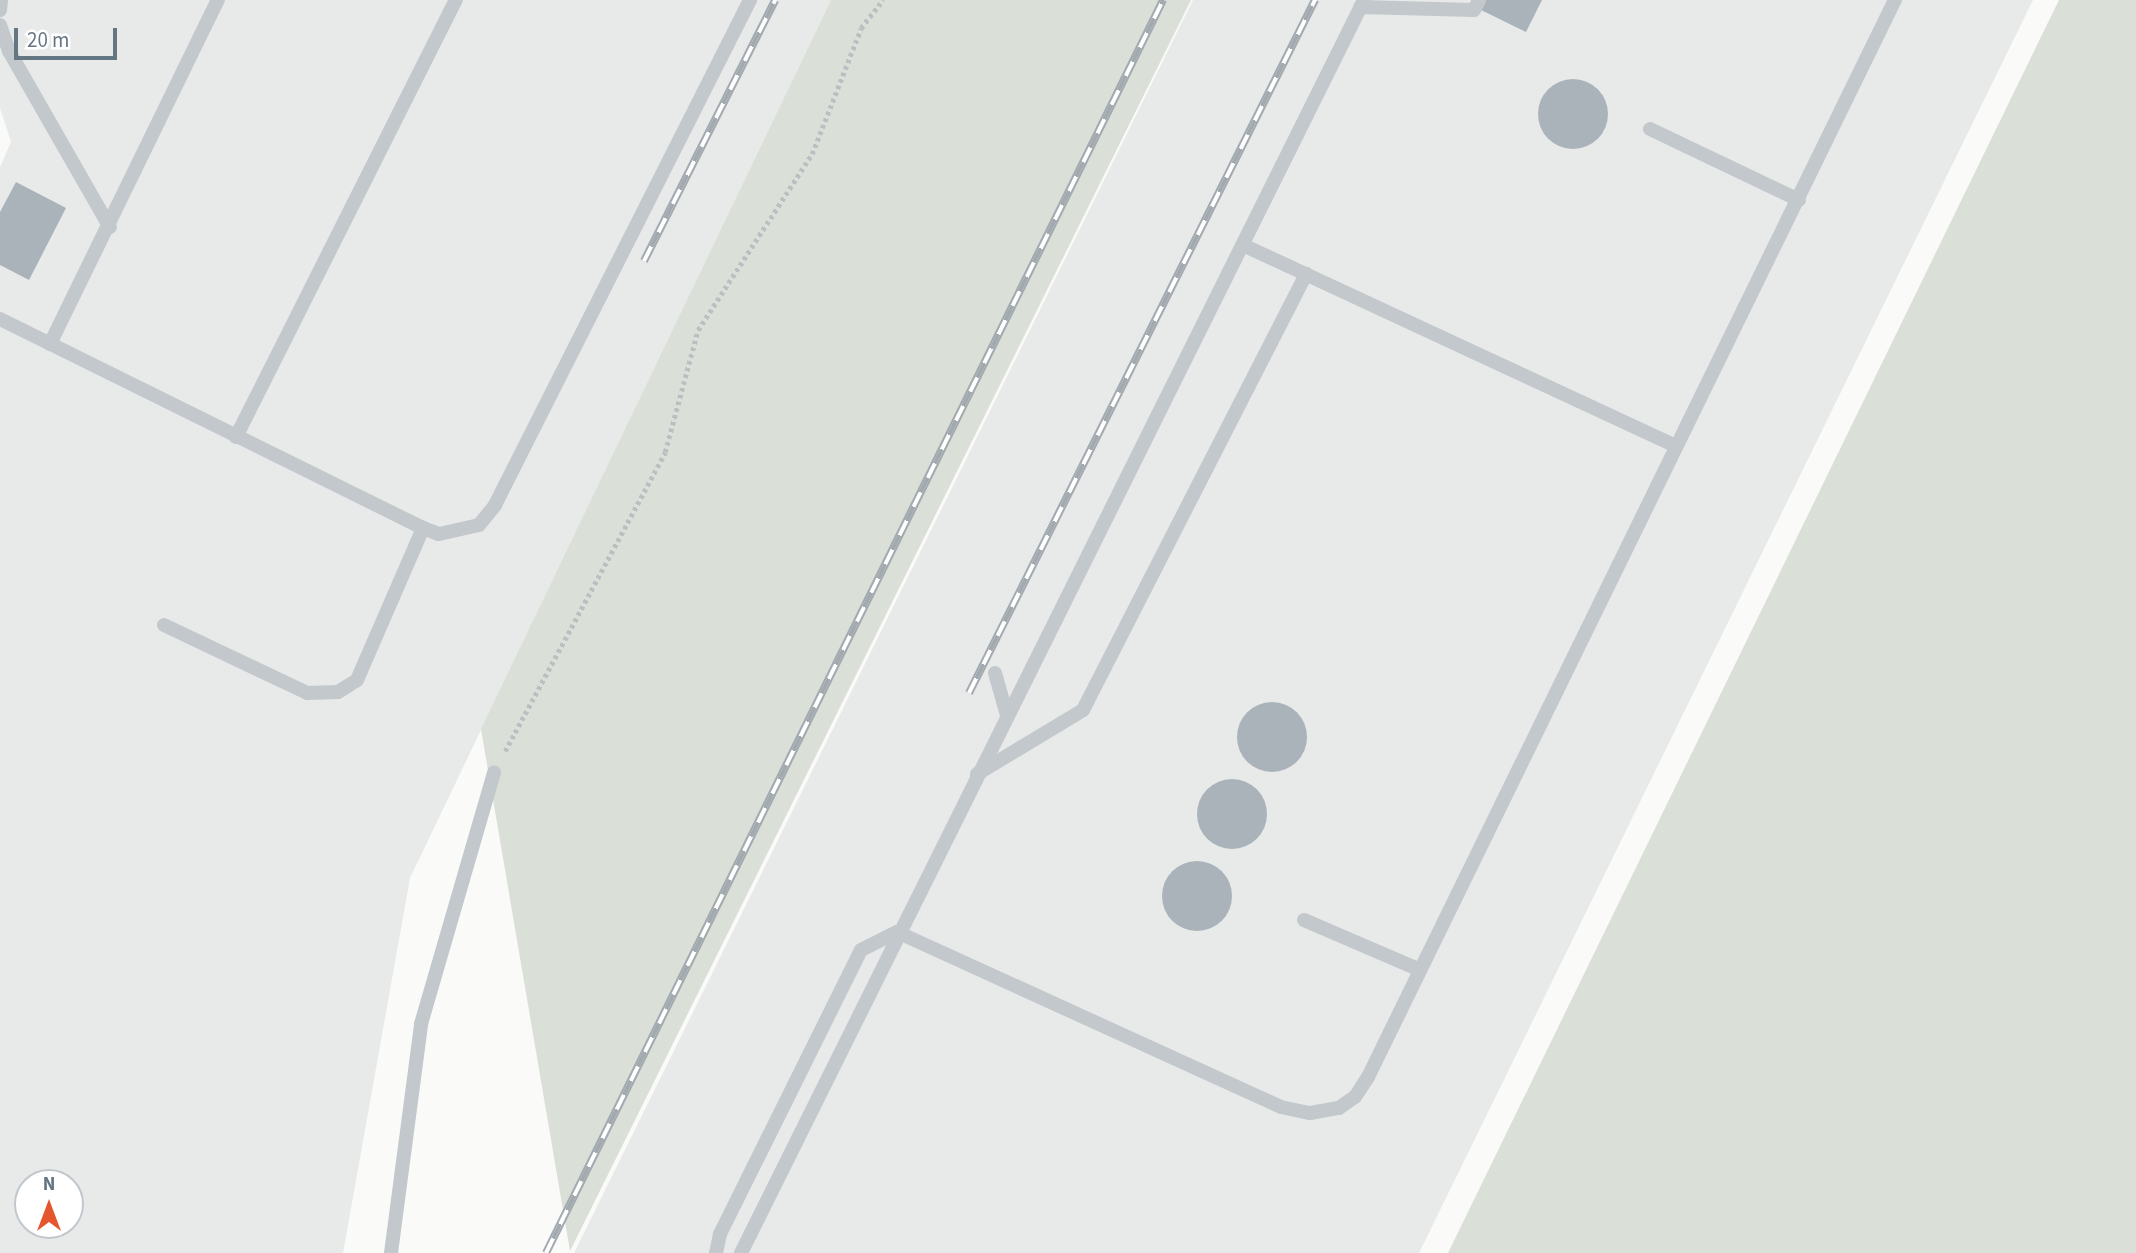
<!DOCTYPE html>
<style>
body{margin:0}
#map{position:relative;width:2136px;height:1253px;overflow:hidden;background:#fafaf8;font-family:"Source Sans 3",sans-serif}
div>[style]{position:absolute}
.built>*{inset:0;background:#e8e9e9}
.green>*{inset:0;background:#dadfd7}
.building>*{inset:0;background:#aab3b9}
.round{border-radius:50%}
.path>*{height:4.5px;margin-top:-2.25px;transform-origin:0;background:repeating-linear-gradient(90deg,#bbbfc2 0 3.5px,transparent 0 7px)}
.service>*{height:14px;margin:-7px;padding:0 7px;transform-origin:7px;border-radius:7px;background:#c3c8cc}
.rail>*{height:8px;margin-top:-4px;transform-origin:0;background:repeating-linear-gradient(90deg,#fff 0 16px,#a2aab0 0 32px);box-sizing:border-box;border-block:2px solid #a2aab0}
span{translate:-50% -50%;white-space:nowrap;text-align:center;line-height:1.15;-webkit-text-stroke:7px #fff;paint-order:stroke}
.north{position:absolute;left:14px;top:1169px;width:70px;height:70px;box-sizing:border-box;background:#fff;border:2px solid #c1c8cd;border-radius:50%;rotate:0deg;font-size:19px;font-weight:700;line-height:28px;text-align:center;color:#657683}
.north::after{content:'';display:block;margin:auto;width:24px;height:32px;background:#e4572e;clip-path:polygon(50% 0,100% 100%,50% 72%,0 100%)}
.scale{position:absolute;left:14px;top:28px;width:103px;height:32px;box-sizing:border-box;border:4px solid #657683;border-top:0;padding-left:9px;font-size:21px;line-height:24px;white-space:nowrap;color:#657683;-webkit-text-stroke:5px #fff;paint-order:stroke}
</style>
<div id="map">
<div class="built">
<i style="clip-path:polygon(evenodd,0 0,831px 0,410px 878px,343px 1253px,0 1253px,0 167px,11px 142px,0 108px,0 0,28px 1183px,70px 1183px,70px 1225px,28px 1225px,28px 1183px)"></i>
<i style="clip-path:polygon(1193px 0,2033px 0,1419px 1253px,574px 1253px)"></i>
</div>
<div class="green">
<i style="clip-path:polygon(831px 0,1191px 0,570px 1251px,481px 729px)"></i>
<i style="clip-path:polygon(2059px 0,2136px 0,2136px 1253px,1448px 1253px)"></i>
</div>
<div class="building">
<i style="clip-path:polygon(1486px 0,1542px 0,1526px 32px,1481px 10px)"></i>
<i class="round" style="left:1538px;top:79px;width:70px;height:70px"></i>
<i style="clip-path:polygon(16px 182px,66px 208px,29px 280px,0 265px,0 212px)"></i>
<i class="round" style="left:1237px;top:702px;width:70px;height:70px"></i>
<i class="round" style="left:1197px;top:779px;width:70px;height:70px"></i>
<i class="round" style="left:1162px;top:861px;width:70px;height:70px"></i>
</div>
<div class="path">
<i style="left:505px;top:751px;width:339px;rotate:-61.8deg"></i>
<i style="left:665px;top:452px;width:126px;rotate:-74.9deg"></i>
<i style="left:698px;top:330px;width:210px;rotate:-57.1deg"></i>
<i style="left:812px;top:154px;width:135px;rotate:-68.7deg"></i>
<i style="left:861px;top:28px;width:36px;rotate:-52deg"></i>
</div>
<div class="service">
<i style="left:1360px;top:7px;width:114px;rotate:1.5deg"></i>
<i style="left:1474px;top:10px;width:11px;rotate:-63deg"></i>
<i style="left:0;top:10px;width:10px;rotate:-84deg"></i>
<i style="left:0;top:25px;width:28px;rotate:71deg"></i>
<i style="left:9px;top:51px;width:203px;rotate:60.2deg"></i>
<i style="left:1650px;top:129px;width:165px;rotate:25.5deg"></i>
<i style="left:1245px;top:246px;width:474px;rotate:24.9deg"></i>
<i style="left:0;top:319px;width:472px;rotate:26.3deg"></i>
<i style="left:423px;top:528px;width:17px;rotate:21deg"></i>
<i style="left:439px;top:534px;width:41px;rotate:-12.7deg"></i>
<i style="left:479px;top:525px;width:26px;rotate:-51deg"></i>
<i style="left:495px;top:505px;width:566px;rotate:-63.21deg"></i>
<i style="left:50px;top:344px;width:383px;rotate:-64deg"></i>
<i style="left:236px;top:437px;width:489px;rotate:-63.3deg"></i>
<i style="left:164px;top:625px;width:158px;rotate:25.4deg"></i>
<i style="left:307px;top:693px;width:31px;rotate:-2deg"></i>
<i style="left:338px;top:692px;width:22px;rotate:-32deg"></i>
<i style="left:357px;top:680px;width:166px;rotate:-66.5deg"></i>
<i style="left:995px;top:673px;width:44px;rotate:74.1deg"></i>
<i style="left:977px;top:774px;width:124px;rotate:-31.1deg"></i>
<i style="left:1083px;top:710px;width:490px;rotate:-62.9deg"></i>
<i style="left:1304px;top:920px;width:124px;rotate:23.3deg"></i>
<i style="left:897px;top:932px;width:422px;rotate:24.5deg"></i>
<i style="left:1281px;top:1107px;width:30px;rotate:12deg"></i>
<i style="left:1310px;top:1113px;width:29px;rotate:-10deg"></i>
<i style="left:1339px;top:1108px;width:19px;rotate:-35deg"></i>
<i style="left:1355px;top:1097px;width:24px;rotate:-57deg"></i>
<i style="left:1368px;top:1077px;width:1199px;rotate:-63.93deg"></i>
<i style="left:391px;top:1253px;width:231px;rotate:-82.5deg"></i>
<i style="left:421px;top:1024px;width:262px;rotate:-73.8deg"></i>
<i style="left:716px;top:1253px;width:19px;rotate:-78deg"></i>
<i style="left:720px;top:1234px;width:317px;rotate:-63.6deg"></i>
<i style="left:861px;top:950px;width:40px;rotate:-26.6deg"></i>
<i style="left:741px;top:1253px;width:1399px;rotate:-63.56deg"></i>
</div>
<div class="rail">
<i style="left:644px;top:261px;width:292px;rotate:-63.3deg"></i>
<i style="left:969px;top:693px;width:775px;rotate:-63.47deg"></i>
<i style="left:546px;top:1253px;width:1397px;rotate:-63.78deg"></i>
</div>
<div class="north">N</div>
<div class="scale">20 m</div>
</div>
